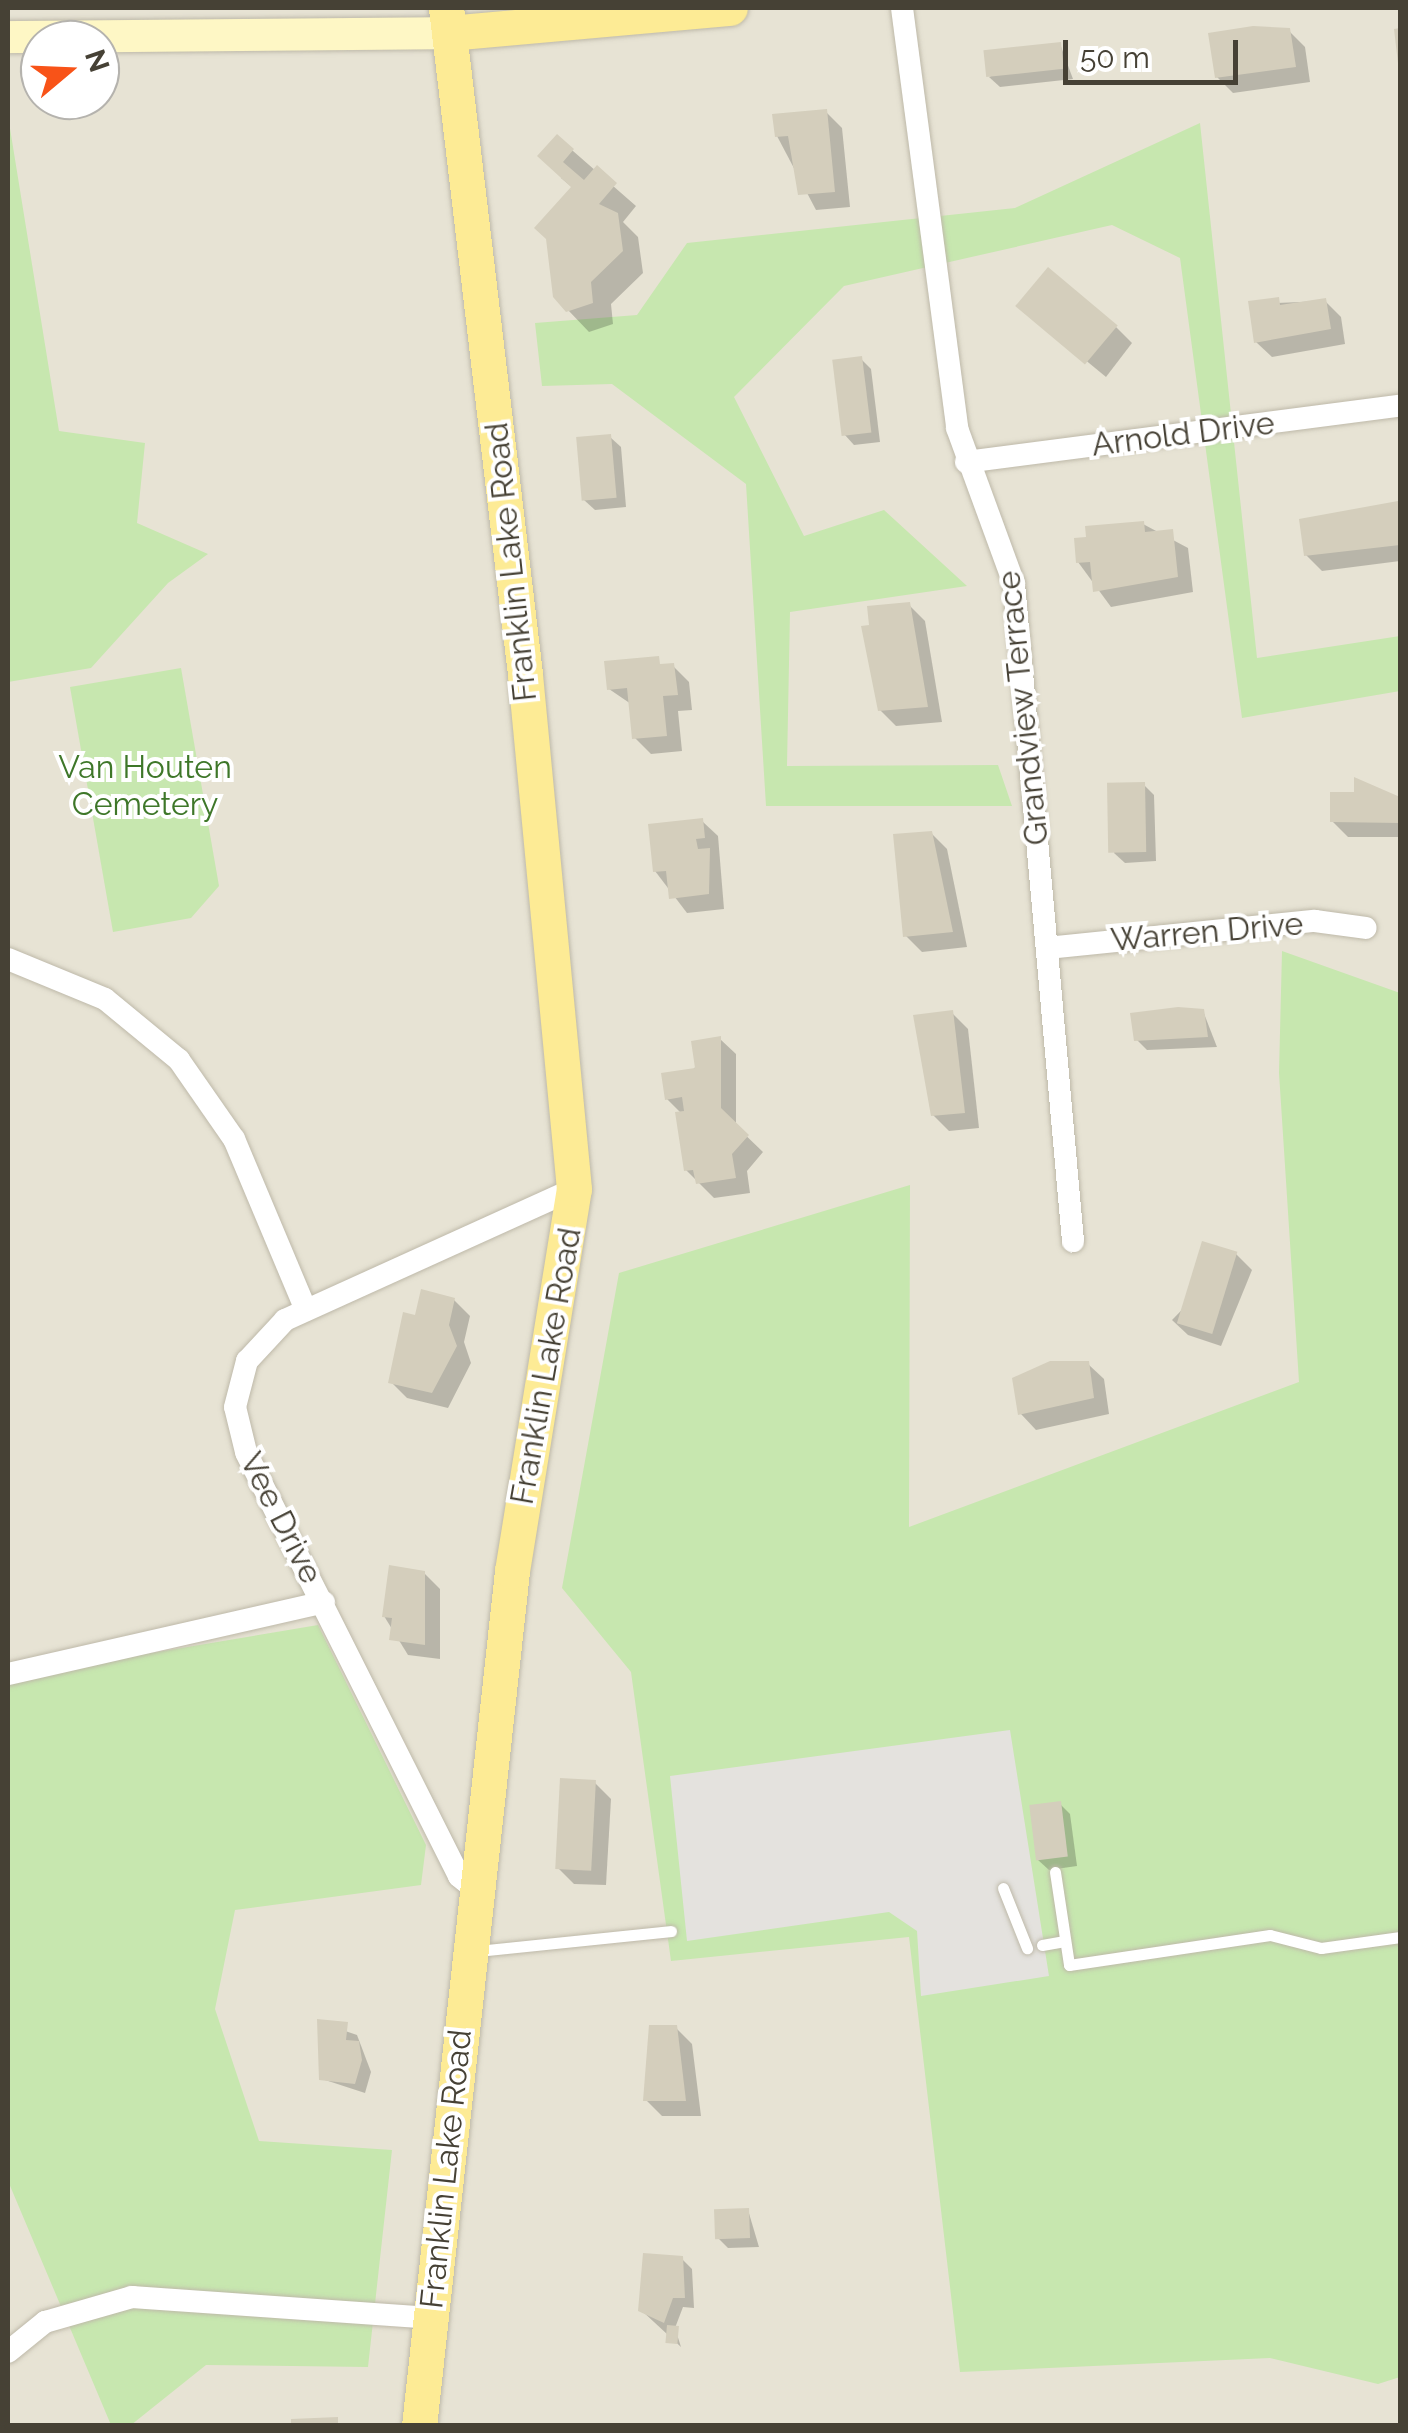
<!DOCTYPE html>
<style>
body{margin:0}
#map{position:relative;width:1408px;height:2433px;overflow:hidden;background:#f3f1e6;font-family:Raleway,sans-serif}
div>[style]{position:absolute}
.residential>*{inset:0;background:#e7e3d4}
.green>*{inset:0;background:#c7e7af}
.parking>*{inset:0;background:#e4e2de}
.shadow>*{inset:0;background:#0003}
.building>*{inset:0;background:#d4cebc;transform-origin:0 0}
.roads{filter:drop-shadow(0 0 2px #beb9a9) drop-shadow(0 0 2px #beb9a9)}
.service>*{height:11px;margin:-5.5px;padding:0 5.5px;transform-origin:5.5px;border-radius:5.5px;background:#fff}
.minor>*{height:22px;margin:-11px;padding:0 11px;transform-origin:11px;border-radius:11px;background:#fff}
.secondary>*{height:32px;margin:-16px;padding:0 16px;transform-origin:16px;border-radius:16px;background:#fef7c5}
.primary>*{height:35px;margin:-17.5px;padding:0 17.5px;transform-origin:17.5px;border-radius:17.5px;background:#fdeb95}
span{translate:-50% -50%;white-space:nowrap;text-align:center;line-height:1.15;-webkit-text-stroke:8px #fff;paint-order:stroke}
.street-label{font-size:32px;color:#464135}
.park-label{font-size:32px;color:#3e7729}
.frame{position:absolute;inset:0;border:10px solid #464135;pointer-events:none}
.north{position:absolute;left:20px;top:20px;width:100px;height:100px;box-sizing:border-box;background:#fff;border:2px solid #b5b3ae;border-radius:50%;rotate:71deg;font-size:28px;font-weight:700;line-height:40px;text-align:center;color:#464135}
.north::after{content:'';display:block;margin:auto;width:35px;height:45px;background:#f85318;clip-path:polygon(50% 0,100% 100%,50% 72%,0 100%)}
.scale{position:absolute;left:1063px;top:40px;width:175px;height:45px;box-sizing:border-box;border:5px solid #464135;border-top:0;padding-left:12px;font-size:30px;line-height:35px;white-space:nowrap;color:#464135;-webkit-text-stroke:8px #fff;paint-order:stroke}
</style>
<div id="map">
<div class="residential">
<i style="clip-path:polygon(evenodd,8px 8px,1400px 8px,1400px 2425px,8px 2426px,8px 8px,40px 40px,100px 40px,100px 100px,40px 100px,40px 40px)"></i>
</div>
<div class="green">
<i style="clip-path:polygon(8px 116px,59px 431px,145px 443px,137px 523px,208px 554px,168px 583px,91px 668px,8px 682px)"></i>
<i style="clip-path:polygon(1200px 123px,1257px 658px,1400px 636px,1400px 691px,1242px 718px,1180px 258px,1112px 225px,844px 286px,734px 397px,804px 536px,884px 510px,967px 586px,790px 612px,787px 766px,998px 765px,1012px 806px,766px 806px,746px 484px,612px 384px,542px 386px,535px 323px,637px 315px,687px 243px,1015px 208px)"></i>
<i style="clip-path:polygon(181px 668px,219px 886px,191px 918px,113px 932px,70px 687px)"></i>
<i style="clip-path:polygon(1282px 951px,1400px 993px,1400px 2377px,1378px 2384px,1270px 2358px,960px 2372px,909px 1937px,671px 1961px,631px 1672px,562px 1588px,619px 1273px,910px 1185px,909px 1527px,1299px 1382px,1279px 1073px)"></i>
<i style="clip-path:polygon(318px 1625px,426px 1845px,421px 1885px,235px 1910px,215px 2009px,259px 2141px,392px 2150px,368px 2367px,206px 2365px,131px 2425px,111px 2425px,8px 2181px,8px 1677px)"></i>
</div>
<div class="parking">
<i style="clip-path:polygon(1010px 1730px,1049px 1976px,921px 1996px,917px 1931px,889px 1912px,687px 1941px,670px 1776px)"></i>
</div>
<div class="shadow">
<i style="clip-path:polygon(1289px 31px,1305px 47px,1310px 82px,1233px 93px,1217px 77px)"></i>
<i style="clip-path:polygon(1060px 44px,1073px 79px,1000px 87px,989px 77px)"></i>
<i style="clip-path:polygon(826px 112px,842px 128px,850px 207px,816px 210px,777px 136px)"></i>
<i style="clip-path:polygon(557px 137px,636px 206px,623px 222px,638px 237px,643px 273px,611px 304px,613px 324px,589px 332px,568px 310px,573px 188px,561px 178px)"></i>
<i style="clip-path:polygon(1325px 301px,1341px 317px,1345px 344px,1272px 357px,1256px 342px,1251px 304px)"></i>
<i style="clip-path:polygon(1021px 307px,1116px 327px,1132px 343px,1106px 377px)"></i>
<i style="clip-path:polygon(861px 359px,871px 369px,880px 442px,854px 445px,844px 434px)"></i>
<i style="clip-path:polygon(610px 437px,621px 447px,626px 507px,595px 510px,584px 500px)"></i>
<i style="clip-path:polygon(1397px 504px,1400px 561px,1322px 571px,1306px 555px)"></i>
<i style="clip-path:polygon(1143px 524px,1188px 548px,1193px 592px,1111px 607px,1078px 562px)"></i>
<i style="clip-path:polygon(909px 605px,925px 621px,942px 722px,896px 726px,880px 710px)"></i>
<i style="clip-path:polygon(673px 666px,689px 682px,692px 710px,678px 711px,682px 751px,651px 754px,635px 738px,631px 704px,609px 689px)"></i>
<i style="clip-path:polygon(1356px 779px,1400px 798px,1400px 837px,1348px 837px,1332px 821px,1356px 794px)"></i>
<i style="clip-path:polygon(1144px 785px,1154px 795px,1156px 861px,1125px 863px,1114px 853px)"></i>
<i style="clip-path:polygon(702px 821px,718px 836px,724px 909px,687px 913px,655px 871px)"></i>
<i style="clip-path:polygon(931px 833px,947px 849px,967px 947px,922px 952px,906px 936px)"></i>
<i style="clip-path:polygon(1203px 1011px,1217px 1047px,1147px 1050px,1137px 1040px)"></i>
<i style="clip-path:polygon(952px 1013px,968px 1029px,979px 1128px,949px 1131px,933px 1115px)"></i>
<i style="clip-path:polygon(720px 1039px,736px 1054px,736px 1126px,763px 1152px,747px 1171px,750px 1193px,714px 1198px,686px 1170px,682px 1114px,667px 1099px)"></i>
<i style="clip-path:polygon(1236px 1254px,1252px 1270px,1221px 1346px,1188px 1335px,1172px 1320px)"></i>
<i style="clip-path:polygon(454px 1300px,470px 1316px,464px 1342px,471px 1363px,448px 1408px,407px 1398px,391px 1382px,417px 1318px)"></i>
<i style="clip-path:polygon(1088px 1364px,1104px 1379px,1109px 1414px,1036px 1430px,1021px 1414px)"></i>
<i style="clip-path:polygon(424px 1573px,440px 1589px,440px 1659px,408px 1655px,384px 1616px)"></i>
<i style="clip-path:polygon(595px 1783px,611px 1799px,606px 1885px,574px 1884px,558px 1868px)"></i>
<i style="clip-path:polygon(1060px 1804px,1070px 1814px,1077px 1866px,1049px 1870px,1038px 1860px)"></i>
<i style="clip-path:polygon(319px 2022px,357px 2035px,371px 2072px,365px 2093px,322px 2079px)"></i>
<i style="clip-path:polygon(676px 2028px,692px 2044px,701px 2116px,662px 2116px,646px 2100px)"></i>
<i style="clip-path:polygon(748px 2210px,759px 2247px,728px 2248px,718px 2238px)"></i>
<i style="clip-path:polygon(682px 2259px,692px 2269px,694px 2308px,683px 2307px,675px 2328px,681px 2347px,641px 2310px)"></i>
</div>
<div class="building">
<i style="clip-path:polygon(1253px 26px,1290px 28px,1296px 67px,1215px 78px,1208px 33px)"></i>
<i style="clip-path:polygon(1400px 28px,1400px 63px,1398px 63px,1394px 29px)"></i>
<i style="left:1061px;top:42px;width:27px;height:78px;rotate:84deg"></i>
<i style="clip-path:polygon(827px 109px,835px 192px,798px 195px,788px 136px,775px 137px,772px 114px)"></i>
<i style="clip-path:polygon(557px 134px,574px 149px,563px 162px,584px 180px,597px 165px,617px 183px,599px 204px,618px 213px,623px 251px,591px 282px,593px 303px,566px 312px,553px 297px,546px 239px,534px 228px,571px 187px,537px 156px)"></i>
<i style="left:1048px;top:267px;width:91px;height:51px;rotate:40deg"></i>
<i style="clip-path:polygon(1279px 297px,1280px 305px,1326px 298px,1331px 329px,1254px 343px,1248px 301px)"></i>
<i style="left:862px;top:356px;width:77px;height:30px;rotate:83deg"></i>
<i style="left:611px;top:434px;width:64px;height:35px;rotate:85deg"></i>
<i style="clip-path:polygon(1398px 501px,1400px 545px,1304px 556px,1299px 519px)"></i>
<i style="clip-path:polygon(1144px 521px,1145px 532px,1173px 529px,1178px 577px,1093px 592px,1090px 562px,1076px 563px,1074px 538px,1086px 537px,1085px 526px)"></i>
<i style="clip-path:polygon(910px 602px,928px 707px,878px 711px,861px 626px,869px 625px,867px 606px)"></i>
<i style="clip-path:polygon(659px 656px,660px 664px,674px 663px,678px 695px,663px 696px,667px 736px,632px 739px,627px 688px,607px 690px,604px 661px)"></i>
<i style="clip-path:polygon(1354px 777px,1400px 797px,1400px 823px,1330px 822px,1330px 792px,1354px 792px)"></i>
<i style="left:1145px;top:782px;width:70px;height:38px;rotate:89deg"></i>
<i style="clip-path:polygon(703px 818px,705px 838px,696px 839px,698px 849px,710px 848px,709px 894px,669px 899px,666px 871px,653px 872px,648px 824px)"></i>
<i style="clip-path:polygon(932px 831px,953px 932px,903px 937px,893px 834px)"></i>
<i style="clip-path:polygon(1178px 1007px,1204px 1009px,1208px 1037px,1134px 1041px,1130px 1013px)"></i>
<i style="clip-path:polygon(953px 1010px,965px 1113px,931px 1116px,913px 1015px)"></i>
<i style="clip-path:polygon(721px 1036px,721px 1108px,749px 1135px,732px 1154px,736px 1178px,696px 1184px,693px 1170px,684px 1171px,675px 1112px,684px 1111px,682px 1097px,665px 1100px,661px 1073px,695px 1068px,691px 1041px)"></i>
<i style="left:1202px;top:1241px;width:37px;height:86px;rotate:17deg"></i>
<i style="clip-path:polygon(421px 1289px,455px 1298px,449px 1325px,457px 1346px,432px 1393px,388px 1383px,403px 1312px,415px 1315px)"></i>
<i style="clip-path:polygon(1050px 1361px,1089px 1361px,1094px 1398px,1018px 1415px,1012px 1378px)"></i>
<i style="clip-path:polygon(389px 1565px,425px 1571px,425px 1645px,389px 1640px,392px 1618px,382px 1617px)"></i>
<i style="left:560px;top:1778px;width:36px;height:91px;rotate:3deg"></i>
<i style="left:1061px;top:1801px;width:56px;height:32px;rotate:83deg"></i>
<i style="clip-path:polygon(317px 2019px,348px 2022px,346px 2040px,359px 2041px,362px 2060px,355px 2084px,319px 2080px)"></i>
<i style="clip-path:polygon(649px 2025px,677px 2025px,686px 2101px,643px 2101px)"></i>
<i style="left:749px;top:2208px;width:30px;height:35px;rotate:88deg"></i>
<i style="clip-path:polygon(643px 2253px,683px 2256px,685px 2298px,673px 2298px,664px 2323px,638px 2311px)"></i>
<i style="left:667px;top:2325px;width:12px;height:18px;rotate:5deg"></i>
<i style="clip-path:polygon(338px 2417px,338px 2426px,291px 2426px,291px 2419px)"></i>
</div>
<div class="roads">
<div class="service">
<i style="left:1055px;top:1872px;width:94px;rotate:81.4deg"></i>
<i style="left:1069px;top:1965px;width:203px;rotate:-8.5deg"></i>
<i style="left:1270px;top:1935px;width:53px;rotate:14.3deg"></i>
<i style="left:1321px;top:1948px;width:80px;rotate:-7.9deg"></i>
<i style="left:1003px;top:1888px;width:65px;rotate:68.2deg"></i>
<i style="left:1042px;top:1945px;width:23px;rotate:-10deg"></i>
<i style="left:478px;top:1951px;width:194px;rotate:-5.9deg"></i>
</div>
<div class="minor">
<i style="left:902px;top:8px;width:424px;rotate:82.5deg"></i>
<i style="left:957px;top:428px;width:166px;rotate:69.9deg"></i>
<i style="left:1014px;top:584px;width:660px;rotate:84.87deg"></i>
<i style="left:966px;top:462px;width:438px;rotate:-7.4deg"></i>
<i style="left:1047px;top:948px;width:269px;rotate:-5.8deg"></i>
<i style="left:1315px;top:921px;width:51px;rotate:7.8deg"></i>
<i style="left:8px;top:959px;width:105px;rotate:22.4deg"></i>
<i style="left:105px;top:999px;width:96px;rotate:39.5deg"></i>
<i style="left:179px;top:1060px;width:96px;rotate:55.2deg"></i>
<i style="left:234px;top:1139px;width:183px;rotate:67.2deg"></i>
<i style="left:8px;top:1674px;width:324px;rotate:-12.8deg"></i>
<i style="left:476px;top:1890px;width:22px;rotate:-141deg"></i>
<i style="left:459px;top:1876px;width:474px;rotate:-116.7deg"></i>
<i style="left:246px;top:1452px;width:46px;rotate:-103.7deg"></i>
<i style="left:235px;top:1407px;width:48px;rotate:-75.4deg"></i>
<i style="left:247px;top:1361px;width:56px;rotate:-47.2deg"></i>
<i style="left:285px;top:1320px;width:317px;rotate:-24.4deg"></i>
<i style="left:8px;top:2352px;width:48px;rotate:-39deg"></i>
<i style="left:45px;top:2322px;width:91px;rotate:-16deg"></i>
<i style="left:132px;top:2297px;width:299px;rotate:4deg"></i>
</div>
<div class="secondary">
<i style="left:8px;top:37px;width:441px;rotate:-0.5deg"></i>
</div>
<div class="primary">
<i style="left:449px;top:33px;width:282px;rotate:-5.1deg"></i>
<i style="left:419px;top:2426px;width:860px;rotate:-83.79deg"></i>
<i style="left:512px;top:1571px;width:387px;rotate:-80.8deg"></i>
<i style="left:574px;top:1189px;width:517px;rotate:-95.44deg"></i>
<i style="left:525px;top:674px;width:671px;rotate:-96.76deg"></i>
</div>
</div>
<div class="street-label">
<span style="left:1183px;top:434px;rotate:-7deg">Arnold Drive</span>
<span style="left:511px;top:562px;rotate:-96deg">Franklin Lake Road</span>
<span style="left:1023px;top:708px;rotate:-96deg">Grandview Terrace</span>
<span style="left:1207px;top:932px;rotate:-5deg">Warren Drive</span>
<span style="left:546px;top:1366px;rotate:-80deg">Franklin Lake Road</span>
<span style="left:281px;top:1518px;rotate:63deg">Vee Drive</span>
<span style="left:446px;top:2169px;rotate:-84deg">Franklin Lake Road</span>
</div>
<div class="park-label">
<span style="left:145px;top:786px">Van Houten<br>Cemetery</span>
</div>
<div class="frame"></div>
<div class="north">N</div>
<div class="scale">50 m</div>
</div>
